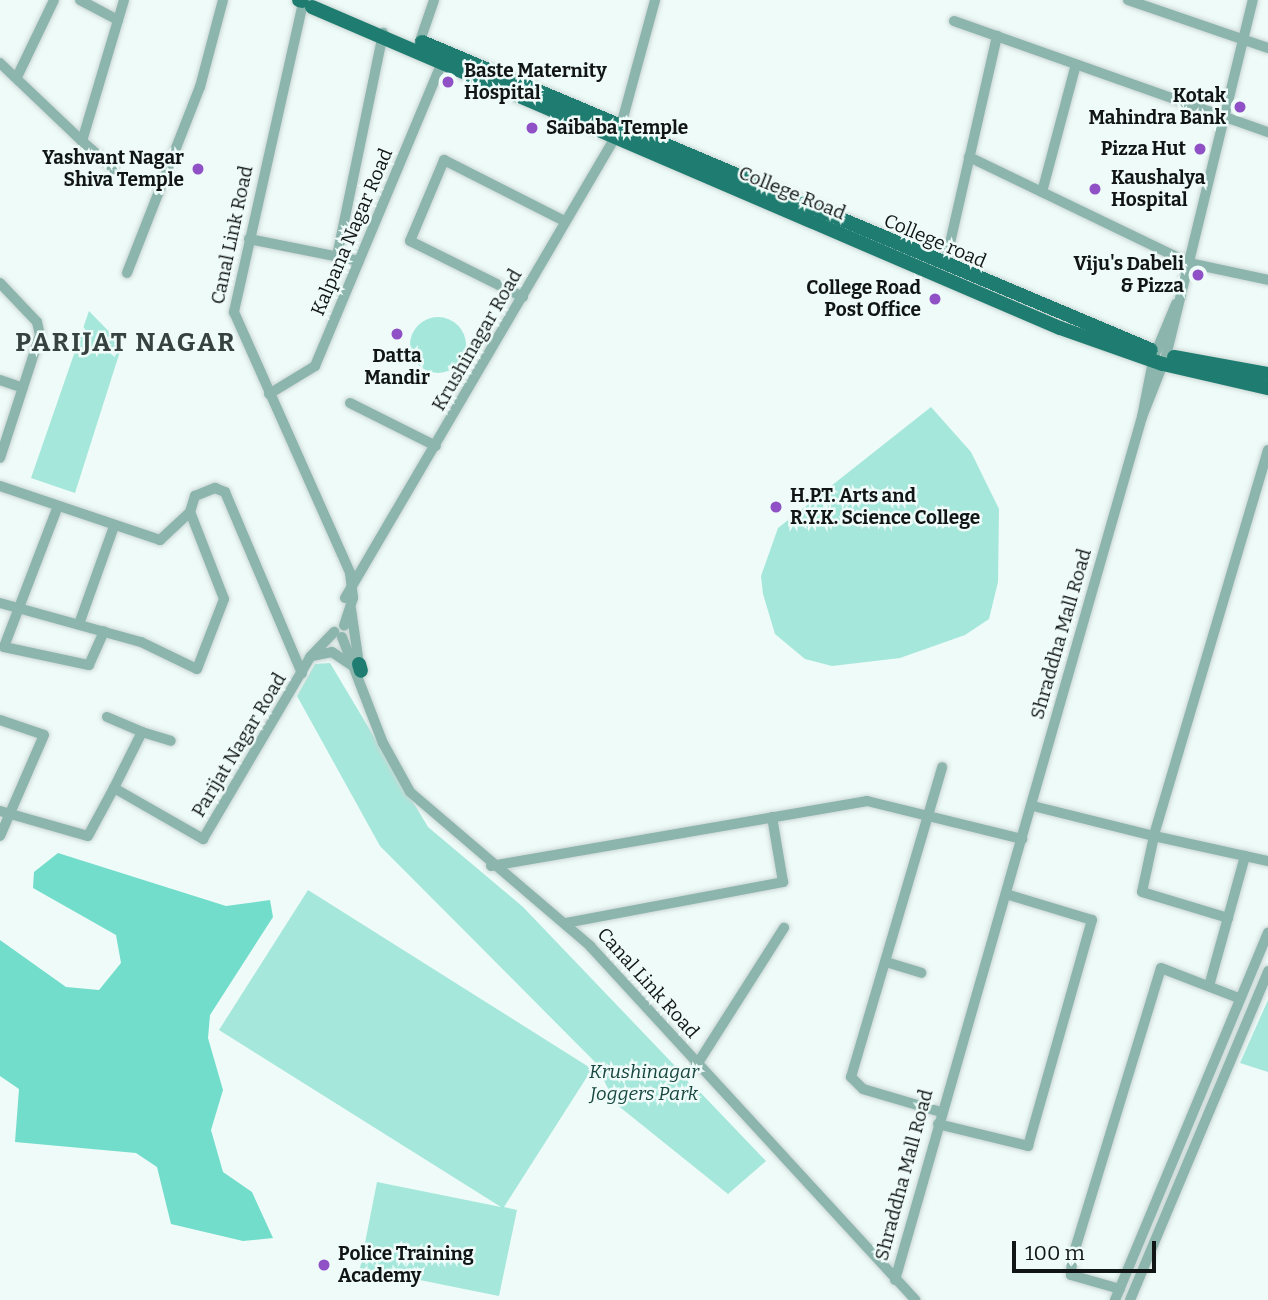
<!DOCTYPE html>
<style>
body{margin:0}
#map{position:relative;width:1268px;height:1300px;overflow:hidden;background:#eefbf8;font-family:Bitter,serif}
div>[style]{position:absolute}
.green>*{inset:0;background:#a6e7db}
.round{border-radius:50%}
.forest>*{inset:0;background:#73ddcc}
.roads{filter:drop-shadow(0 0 2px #cbd6d4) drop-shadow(0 0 2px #cbd6d4)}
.minor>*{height:10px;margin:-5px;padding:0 5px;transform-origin:5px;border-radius:5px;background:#8cb5ad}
.major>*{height:14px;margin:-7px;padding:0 7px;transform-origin:7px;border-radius:7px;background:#1e7d70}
.dots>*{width:19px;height:19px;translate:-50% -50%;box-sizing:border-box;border:4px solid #eefbf8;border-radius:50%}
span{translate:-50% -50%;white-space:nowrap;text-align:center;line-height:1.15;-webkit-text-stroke:5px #eefbf8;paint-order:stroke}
.poi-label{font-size:19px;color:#111515;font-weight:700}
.left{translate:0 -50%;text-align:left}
.right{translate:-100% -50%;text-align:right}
.street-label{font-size:19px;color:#111515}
.park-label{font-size:19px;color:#16463f;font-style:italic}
.district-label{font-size:26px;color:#37413f;font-weight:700;letter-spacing:2px}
.scale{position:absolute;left:1012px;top:1241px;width:144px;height:32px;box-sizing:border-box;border:4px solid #111515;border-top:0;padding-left:9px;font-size:21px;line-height:24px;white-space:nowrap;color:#111515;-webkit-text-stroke:5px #eefbf8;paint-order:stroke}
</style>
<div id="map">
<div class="green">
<i style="clip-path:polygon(89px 311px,122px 345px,75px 493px,31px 478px)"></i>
<i class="round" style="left:410px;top:317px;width:56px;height:56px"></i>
<i style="clip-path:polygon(931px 407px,971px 452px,999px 509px,998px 582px,989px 619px,965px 635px,900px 658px,832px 666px,805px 659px,775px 634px,763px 594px,761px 576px,778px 528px)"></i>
<i style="clip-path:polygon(330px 663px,428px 827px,523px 907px,766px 1161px,728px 1194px,616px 1104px,594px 1061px,380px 846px,297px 696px,315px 664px)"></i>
<i style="clip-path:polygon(308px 890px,592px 1069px,504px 1207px,517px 1210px,499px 1296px,360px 1268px,377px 1182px,501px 1207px,219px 1030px)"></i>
<i style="clip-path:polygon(1268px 1000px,1268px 1072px,1240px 1063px)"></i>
</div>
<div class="forest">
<i style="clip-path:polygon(58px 853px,226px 906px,270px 900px,273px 917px,210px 1015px,208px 1038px,223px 1090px,211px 1130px,223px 1172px,252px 1192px,273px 1238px,243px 1241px,171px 1224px,157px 1167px,136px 1153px,15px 1142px,19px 1089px,0 1076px,0 940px,66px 987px,99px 990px,121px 963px,116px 935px,33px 888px,34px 872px)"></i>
</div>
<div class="roads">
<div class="minor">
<i style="left:80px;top:0;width:43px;rotate:27.8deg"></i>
<i style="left:1128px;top:0;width:148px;rotate:18.9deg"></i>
<i style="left:303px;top:3px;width:317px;rotate:102.6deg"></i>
<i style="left:234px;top:312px;width:286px;rotate:66deg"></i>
<i style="left:350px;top:573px;width:25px;rotate:83deg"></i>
<i style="left:353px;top:598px;width:29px;rotate:108deg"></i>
<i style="left:954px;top:21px;width:333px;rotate:19.5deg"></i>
<i style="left:420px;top:41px;width:43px;rotate:-71.1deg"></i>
<i style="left:0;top:63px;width:113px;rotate:43.6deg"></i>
<i style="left:17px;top:77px;width:85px;rotate:-64.3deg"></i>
<i style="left:969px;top:157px;width:244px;rotate:25.7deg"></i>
<i style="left:1189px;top:263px;width:81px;rotate:12.1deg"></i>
<i style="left:114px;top:169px;width:43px;rotate:-138.8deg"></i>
<i style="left:82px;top:141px;width:147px;rotate:-73.4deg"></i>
<i style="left:1042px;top:192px;width:132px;rotate:-75.1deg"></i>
<i style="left:249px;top:239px;width:112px;rotate:11.3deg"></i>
<i style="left:337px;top:256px;width:228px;rotate:-78.3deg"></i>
<i style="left:945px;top:265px;width:235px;rotate:-77.2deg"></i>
<i style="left:127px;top:273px;width:200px;rotate:-68.6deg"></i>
<i style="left:200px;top:87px;width:90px;rotate:-75.2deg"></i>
<i style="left:0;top:283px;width:54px;rotate:46.5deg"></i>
<i style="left:37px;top:322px;width:13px;rotate:77deg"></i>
<i style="left:40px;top:335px;width:129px;rotate:108deg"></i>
<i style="left:523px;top:297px;width:126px;rotate:-153.6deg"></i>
<i style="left:410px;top:241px;width:88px;rotate:-67.2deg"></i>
<i style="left:444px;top:160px;width:135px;rotate:26.9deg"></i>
<i style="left:1156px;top:352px;width:52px;rotate:-67.4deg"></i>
<i style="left:1166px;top:356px;width:366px;rotate:-76.3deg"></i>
<i style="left:0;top:380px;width:24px;rotate:19deg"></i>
<i style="left:269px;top:394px;width:54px;rotate:-31.3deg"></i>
<i style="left:315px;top:366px;width:329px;rotate:-67.3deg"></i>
<i style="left:350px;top:403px;width:96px;rotate:26.6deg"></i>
<i style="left:1142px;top:417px;width:57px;rotate:-78.9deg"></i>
<i style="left:1268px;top:450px;width:402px;rotate:106.5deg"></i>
<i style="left:1154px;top:836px;width:117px;rotate:12.4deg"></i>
<i style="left:0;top:486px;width:169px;rotate:18.6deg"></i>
<i style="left:160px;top:540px;width:41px;rotate:-43deg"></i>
<i style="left:58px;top:506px;width:151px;rotate:111deg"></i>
<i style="left:4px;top:647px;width:87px;rotate:12deg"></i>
<i style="left:89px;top:665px;width:37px;rotate:-66deg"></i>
<i style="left:345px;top:598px;width:544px;rotate:-59.61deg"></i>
<i style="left:620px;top:129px;width:134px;rotate:-74.8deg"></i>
<i style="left:0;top:603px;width:146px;rotate:15.5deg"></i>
<i style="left:141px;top:642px;width:62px;rotate:25.7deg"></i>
<i style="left:197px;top:669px;width:75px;rotate:-68.9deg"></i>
<i style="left:224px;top:599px;width:93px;rotate:-111.3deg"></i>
<i style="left:190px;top:512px;width:17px;rotate:-73deg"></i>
<i style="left:195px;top:496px;width:22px;rotate:-22deg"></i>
<i style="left:215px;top:488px;width:11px;rotate:22deg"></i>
<i style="left:225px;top:492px;width:197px;rotate:67deg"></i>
<i style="left:351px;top:609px;width:56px;rotate:81.7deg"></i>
<i style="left:79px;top:624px;width:104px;rotate:-70.3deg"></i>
<i style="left:342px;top:637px;width:114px;rotate:68.9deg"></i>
<i style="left:383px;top:743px;width:56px;rotate:61.1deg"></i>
<i style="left:410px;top:792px;width:237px;rotate:40.5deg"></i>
<i style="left:590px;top:946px;width:481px;rotate:47.4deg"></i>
<i style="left:312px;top:656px;width:20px;rotate:-11deg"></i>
<i style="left:332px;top:652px;width:22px;rotate:34deg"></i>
<i style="left:107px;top:717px;width:38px;rotate:23deg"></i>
<i style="left:142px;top:732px;width:63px;rotate:116.6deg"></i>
<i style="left:0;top:720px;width:46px;rotate:18.8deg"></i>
<i style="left:44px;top:735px;width:110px;rotate:113.5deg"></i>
<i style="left:142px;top:732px;width:30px;rotate:17deg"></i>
<i style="left:1033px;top:806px;width:125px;rotate:13.9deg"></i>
<i style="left:1154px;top:836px;width:57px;rotate:102.1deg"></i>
<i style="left:1142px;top:892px;width:90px;rotate:16.8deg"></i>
<i style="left:0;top:811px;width:91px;rotate:15.9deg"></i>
<i style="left:88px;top:836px;width:55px;rotate:-61.6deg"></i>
<i style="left:114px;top:788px;width:103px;rotate:29.8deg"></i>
<i style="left:203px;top:839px;width:211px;rotate:-59.5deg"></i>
<i style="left:310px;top:657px;width:35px;rotate:-46deg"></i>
<i style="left:491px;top:866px;width:382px;rotate:-9.8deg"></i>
<i style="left:867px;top:801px;width:160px;rotate:13.8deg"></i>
<i style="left:566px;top:923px;width:221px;rotate:-10.7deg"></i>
<i style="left:783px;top:882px;width:66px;rotate:-99.6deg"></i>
<i style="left:886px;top:962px;width:37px;rotate:17deg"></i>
<i style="left:1209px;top:986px;width:135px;rotate:-74.5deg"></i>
<i style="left:696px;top:1066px;width:164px;rotate:-57.5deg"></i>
<i style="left:941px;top:1112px;width:81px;rotate:-163.6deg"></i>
<i style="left:863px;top:1089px;width:17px;rotate:-135deg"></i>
<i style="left:851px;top:1077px;width:323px;rotate:-73.6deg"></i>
<i style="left:938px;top:1124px;width:93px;rotate:13.7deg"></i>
<i style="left:1028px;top:1146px;width:235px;rotate:-74.2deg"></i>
<i style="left:1092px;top:920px;width:90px;rotate:-163.2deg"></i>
<i style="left:895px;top:1280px;width:898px;rotate:-74.03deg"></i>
<i style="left:1142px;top:417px;width:57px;rotate:-68.4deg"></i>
<i style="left:1120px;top:1289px;width:51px;rotate:-164.1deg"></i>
<i style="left:1071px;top:1275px;width:16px;rotate:-86deg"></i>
<i style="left:1072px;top:1259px;width:304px;rotate:-73deg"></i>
<i style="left:1161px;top:968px;width:80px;rotate:21.1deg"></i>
<i style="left:1115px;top:1300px;width:398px;rotate:-67.4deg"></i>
<i style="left:1130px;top:1300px;width:357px;rotate:-67.2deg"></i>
</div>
<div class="major">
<i style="left:299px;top:0;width:3px;rotate:18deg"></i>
<i style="left:312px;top:7px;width:814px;rotate:23.23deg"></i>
<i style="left:1060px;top:328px;width:109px;rotate:19.3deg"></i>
<i style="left:1163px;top:364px;width:108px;rotate:12.9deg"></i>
<i style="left:422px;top:42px;width:791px;rotate:22.9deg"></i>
<i style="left:1174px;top:357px;width:96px;rotate:10.3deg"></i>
<i style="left:359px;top:664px;width:7px;rotate:74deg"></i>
</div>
</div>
<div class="dots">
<i style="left:448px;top:82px;background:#9051c7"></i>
<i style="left:1240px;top:107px;background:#9051c7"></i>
<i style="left:532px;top:128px;background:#9051c7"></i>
<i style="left:1200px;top:149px;background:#9051c7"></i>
<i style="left:198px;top:169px;background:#9051c7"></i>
<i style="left:1095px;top:189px;background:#9051c7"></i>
<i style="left:1198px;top:275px;background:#9051c7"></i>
<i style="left:935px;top:299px;background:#9051c7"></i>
<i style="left:397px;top:334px;background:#9051c7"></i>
<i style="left:776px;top:507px;background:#9051c7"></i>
<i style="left:324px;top:1265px;background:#9051c7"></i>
</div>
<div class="poi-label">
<span class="left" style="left:464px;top:82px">Baste Maternity<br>Hospital</span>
<span class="right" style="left:1226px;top:107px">Kotak<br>Mahindra Bank</span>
<span class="left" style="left:546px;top:128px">Saibaba Temple</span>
<span class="right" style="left:1186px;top:149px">Pizza Hut</span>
<span class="right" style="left:184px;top:169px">Yashvant Nagar<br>Shiva Temple</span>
<span class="left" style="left:1111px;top:189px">Kaushalya<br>Hospital</span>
<span class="right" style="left:1184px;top:275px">Viju's Dabeli<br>&amp; Pizza</span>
<span class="right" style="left:921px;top:299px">College Road<br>Post Office</span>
<span style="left:397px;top:367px">Datta<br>Mandir</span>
<span class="left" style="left:790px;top:507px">H.P.T. Arts and<br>R.Y.K. Science College</span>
<span class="left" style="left:338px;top:1265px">Police Training<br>Academy</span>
</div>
<div class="street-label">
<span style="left:792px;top:193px;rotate:22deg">College Road</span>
<span style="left:352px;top:232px;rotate:-67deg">Kalpana Nagar Road</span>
<span style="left:232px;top:235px;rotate:-78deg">Canal Link Road</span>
<span style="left:935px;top:241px;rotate:23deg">College road</span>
<span style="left:477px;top:340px;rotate:-60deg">Krushinagar Road</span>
<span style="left:1061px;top:634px;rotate:-74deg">Shraddha Mall Road</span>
<span style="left:239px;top:745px;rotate:-59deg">Parijat Nagar Road</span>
<span style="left:648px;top:983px;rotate:48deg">Canal Link Road</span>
<span style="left:904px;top:1175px;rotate:-75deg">Shraddha Mall Road</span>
</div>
<div class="park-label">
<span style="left:644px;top:1083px">Krushinagar<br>Joggers Park</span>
</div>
<div class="district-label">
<span style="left:126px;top:343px">PARIJAT NAGAR</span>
</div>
<div class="scale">100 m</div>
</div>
